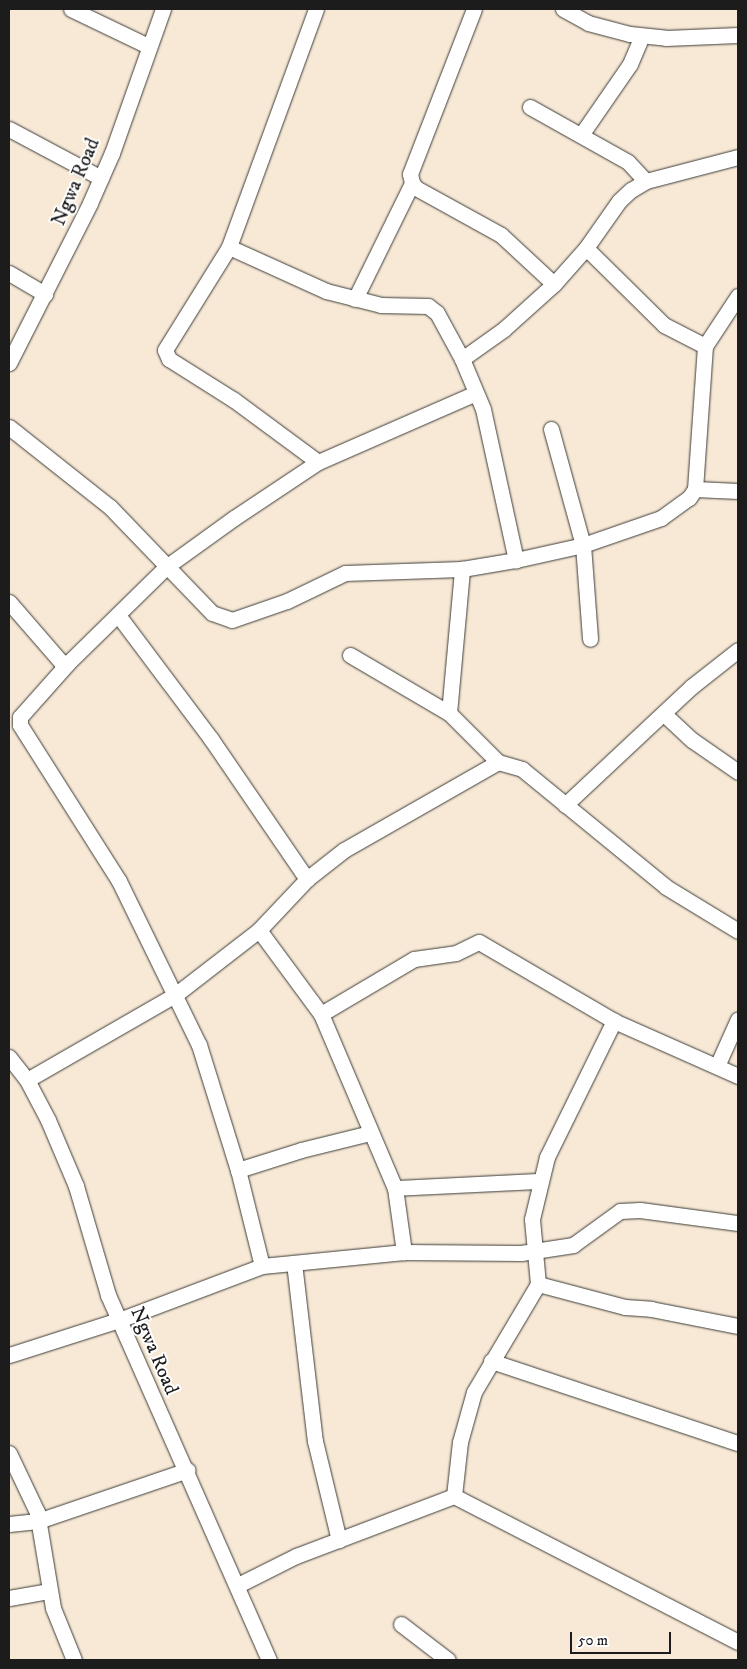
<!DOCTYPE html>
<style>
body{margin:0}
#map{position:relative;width:747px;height:1669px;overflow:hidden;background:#f7e9d5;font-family:"IM FELL DW Pica",serif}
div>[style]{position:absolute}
.roads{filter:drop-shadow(0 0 1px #3d3b38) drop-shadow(0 0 1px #3d3b38)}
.minor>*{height:15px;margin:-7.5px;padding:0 7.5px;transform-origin:7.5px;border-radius:7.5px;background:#fff}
span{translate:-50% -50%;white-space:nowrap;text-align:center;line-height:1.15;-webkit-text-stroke:4px #fff;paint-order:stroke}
.street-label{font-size:20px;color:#1c1c1c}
.frame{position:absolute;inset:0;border:10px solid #1c1c1c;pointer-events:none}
.scale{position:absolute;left:570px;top:1632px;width:101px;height:22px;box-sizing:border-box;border:2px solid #1c1c1c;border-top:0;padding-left:6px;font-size:15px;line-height:18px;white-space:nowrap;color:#1c1c1c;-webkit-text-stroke:4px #fff;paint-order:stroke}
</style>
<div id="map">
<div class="roads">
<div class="minor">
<i style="left:71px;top:9px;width:85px;rotate:25.7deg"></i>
<i style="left:316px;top:9px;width:253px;rotate:110.1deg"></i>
<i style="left:229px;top:247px;width:121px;rotate:121.9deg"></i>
<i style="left:165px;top:350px;width:10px;rotate:66deg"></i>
<i style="left:169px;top:359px;width:77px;rotate:32.2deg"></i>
<i style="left:234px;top:400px;width:104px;rotate:36.4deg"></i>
<i style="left:474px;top:9px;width:177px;rotate:111.2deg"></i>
<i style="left:410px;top:174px;width:9px;rotate:77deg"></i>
<i style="left:412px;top:183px;width:6px;rotate:51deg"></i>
<i style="left:416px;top:188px;width:97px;rotate:28.9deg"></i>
<i style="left:501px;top:235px;width:72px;rotate:42.8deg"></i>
<i style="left:563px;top:9px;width:29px;rotate:29deg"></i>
<i style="left:588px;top:23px;width:43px;rotate:14.7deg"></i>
<i style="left:630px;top:34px;width:36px;rotate:6deg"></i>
<i style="left:666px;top:38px;width:72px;rotate:-2.4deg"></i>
<i style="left:530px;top:107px;width:112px;rotate:29.3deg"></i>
<i style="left:628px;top:162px;width:26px;rotate:47deg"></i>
<i style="left:9px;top:129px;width:104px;rotate:28deg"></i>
<i style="left:581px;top:135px;width:86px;rotate:-55.4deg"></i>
<i style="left:630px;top:64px;width:30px;rotate:-67deg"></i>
<i style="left:229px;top:247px;width:107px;rotate:24.4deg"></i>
<i style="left:326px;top:291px;width:57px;rotate:14.3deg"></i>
<i style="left:381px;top:305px;width:47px;rotate:1.2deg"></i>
<i style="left:428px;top:306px;width:11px;rotate:38deg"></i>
<i style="left:437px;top:313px;width:52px;rotate:61.5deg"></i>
<i style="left:462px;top:359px;width:54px;rotate:67.2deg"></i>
<i style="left:483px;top:409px;width:155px;rotate:77.7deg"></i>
<i style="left:586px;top:248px;width:110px;rotate:44.6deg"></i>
<i style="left:664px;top:325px;width:46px;rotate:27.1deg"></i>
<i style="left:9px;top:273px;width:42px;rotate:30.3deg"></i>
<i style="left:355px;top:299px;width:129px;rotate:-63.8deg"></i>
<i style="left:462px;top:359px;width:52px;rotate:-35.5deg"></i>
<i style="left:504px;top:329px;width:67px;rotate:-42deg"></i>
<i style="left:554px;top:284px;width:48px;rotate:-48.4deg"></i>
<i style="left:586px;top:248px;width:57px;rotate:-54.9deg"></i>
<i style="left:619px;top:201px;width:16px;rotate:-43deg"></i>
<i style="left:631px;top:190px;width:17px;rotate:-31deg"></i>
<i style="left:646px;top:181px;width:95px;rotate:-14.6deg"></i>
<i style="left:9px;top:363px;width:179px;rotate:-63.1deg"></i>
<i style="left:90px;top:203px;width:55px;rotate:-66.3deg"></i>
<i style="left:112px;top:153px;width:153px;rotate:-70.5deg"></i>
<i style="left:9px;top:427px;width:129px;rotate:38.4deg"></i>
<i style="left:110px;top:507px;width:147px;rotate:46.1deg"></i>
<i style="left:212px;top:613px;width:21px;rotate:19deg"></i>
<i style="left:232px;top:620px;width:58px;rotate:-19.1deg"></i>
<i style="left:287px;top:601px;width:64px;rotate:-25.8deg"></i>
<i style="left:345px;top:573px;width:117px;rotate:-2deg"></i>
<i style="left:462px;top:569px;width:55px;rotate:-9.5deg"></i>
<i style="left:516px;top:560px;width:69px;rotate:-12.6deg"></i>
<i style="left:583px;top:545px;width:83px;rotate:-19.1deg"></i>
<i style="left:661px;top:518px;width:34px;rotate:-36deg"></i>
<i style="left:689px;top:498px;width:11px;rotate:-56deg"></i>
<i style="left:695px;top:489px;width:143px;rotate:-86deg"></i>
<i style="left:705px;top:346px;width:60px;rotate:-56.6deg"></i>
<i style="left:551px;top:429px;width:120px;rotate:74.6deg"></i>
<i style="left:583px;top:545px;width:94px;rotate:85.7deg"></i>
<i style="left:695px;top:489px;width:43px;rotate:2.7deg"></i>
<i style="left:9px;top:602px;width:79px;rotate:49.1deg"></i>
<i style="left:61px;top:662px;width:7px;rotate:8deg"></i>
<i style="left:118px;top:615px;width:155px;rotate:53.1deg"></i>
<i style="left:211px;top:739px;width:170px;rotate:55.6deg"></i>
<i style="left:350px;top:655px;width:115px;rotate:30.4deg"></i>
<i style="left:449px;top:713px;width:69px;rotate:45deg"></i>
<i style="left:449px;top:713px;width:145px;rotate:-84.8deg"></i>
<i style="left:664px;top:714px;width:38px;rotate:43deg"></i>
<i style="left:692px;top:740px;width:56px;rotate:34.8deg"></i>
<i style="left:565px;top:805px;width:173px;rotate:-43.1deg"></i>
<i style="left:691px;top:687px;width:60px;rotate:-38.2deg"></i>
<i style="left:259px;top:930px;width:104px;rotate:53.6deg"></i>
<i style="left:321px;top:1014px;width:189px;rotate:67deg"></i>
<i style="left:395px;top:1188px;width:65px;rotate:82deg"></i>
<i style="left:321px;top:1014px;width:108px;rotate:-30.6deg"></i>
<i style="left:414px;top:959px;width:42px;rotate:-8.1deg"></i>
<i style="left:456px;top:953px;width:25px;rotate:-26deg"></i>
<i style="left:479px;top:942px;width:156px;rotate:30.3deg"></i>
<i style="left:614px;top:1021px;width:136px;rotate:23.9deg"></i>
<i style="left:9px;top:1057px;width:29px;rotate:52deg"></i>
<i style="left:27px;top:1080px;width:45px;rotate:62.3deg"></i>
<i style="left:48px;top:1120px;width:72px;rotate:67deg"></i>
<i style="left:76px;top:1186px;width:114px;rotate:73.6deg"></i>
<i style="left:108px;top:1295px;width:399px;rotate:66.2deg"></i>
<i style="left:717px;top:1066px;width:51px;rotate:-65.9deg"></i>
<i style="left:27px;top:1080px;width:171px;rotate:-29.9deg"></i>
<i style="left:175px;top:995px;width:106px;rotate:-37.7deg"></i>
<i style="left:259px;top:930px;width:70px;rotate:-46.7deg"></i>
<i style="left:307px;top:879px;width:47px;rotate:-38.1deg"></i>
<i style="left:344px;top:850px;width:177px;rotate:-29.7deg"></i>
<i style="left:498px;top:762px;width:25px;rotate:16deg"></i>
<i style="left:522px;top:769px;width:186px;rotate:39.3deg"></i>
<i style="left:666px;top:887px;width:84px;rotate:31.4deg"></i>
<i style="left:238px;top:1170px;width:66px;rotate:-17.6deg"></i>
<i style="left:301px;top:1150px;width:71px;rotate:-13.8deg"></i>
<i style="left:395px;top:1188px;width:145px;rotate:-2.8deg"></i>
<i style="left:294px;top:1263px;width:179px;rotate:83.3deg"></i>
<i style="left:315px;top:1441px;width:102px;rotate:76.4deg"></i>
<i style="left:262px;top:1266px;width:99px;rotate:-104deg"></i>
<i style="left:238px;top:1170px;width:131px;rotate:-107.3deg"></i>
<i style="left:199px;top:1045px;width:182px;rotate:-116deg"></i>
<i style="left:119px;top:881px;width:185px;rotate:-122.4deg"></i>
<i style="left:20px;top:725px;width:8px;rotate:-90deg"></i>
<i style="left:20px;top:717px;width:72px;rotate:-48.4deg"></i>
<i style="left:68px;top:663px;width:137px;rotate:-44.4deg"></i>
<i style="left:166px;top:567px;width:84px;rotate:-35.8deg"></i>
<i style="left:234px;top:518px;width:101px;rotate:-33.7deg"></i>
<i style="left:318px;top:462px;width:172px;rotate:-23.6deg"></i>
<i style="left:538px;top:1284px;width:90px;rotate:14.8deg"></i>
<i style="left:625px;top:1307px;width:26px;rotate:4deg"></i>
<i style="left:651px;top:1309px;width:89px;rotate:11.1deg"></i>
<i style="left:9px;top:1355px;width:115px;rotate:-17.7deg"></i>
<i style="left:119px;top:1320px;width:153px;rotate:-20.7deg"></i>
<i style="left:262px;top:1266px;width:143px;rotate:-5.6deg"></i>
<i style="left:404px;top:1252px;width:117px;rotate:0.5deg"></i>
<i style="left:521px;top:1253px;width:53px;rotate:-8.7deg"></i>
<i style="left:573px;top:1245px;width:58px;rotate:-35.9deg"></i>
<i style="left:620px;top:1211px;width:20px;rotate:-3deg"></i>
<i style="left:640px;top:1210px;width:99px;rotate:7.6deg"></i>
<i style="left:491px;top:1361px;width:260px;rotate:18.4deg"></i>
<i style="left:9px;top:1453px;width:65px;rotate:64.6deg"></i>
<i style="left:37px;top:1512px;width:97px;rotate:80.5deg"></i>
<i style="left:53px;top:1608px;width:56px;rotate:68deg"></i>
<i style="left:454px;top:1496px;width:54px;rotate:-83.7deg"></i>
<i style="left:460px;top:1442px;width:52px;rotate:-74.4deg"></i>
<i style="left:474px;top:1392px;width:126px;rotate:-59.3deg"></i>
<i style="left:538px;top:1284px;width:65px;rotate:-95.3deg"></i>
<i style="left:532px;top:1219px;width:64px;rotate:-76.4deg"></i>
<i style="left:547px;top:1157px;width:152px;rotate:-63.8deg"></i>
<i style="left:9px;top:1524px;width:29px;rotate:-6deg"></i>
<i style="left:38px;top:1521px;width:158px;rotate:-18.8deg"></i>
<i style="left:238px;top:1585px;width:65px;rotate:-26.6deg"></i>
<i style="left:296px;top:1556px;width:169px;rotate:-20.8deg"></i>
<i style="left:454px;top:1496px;width:319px;rotate:27.2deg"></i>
<i style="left:9px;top:1598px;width:41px;rotate:-9.9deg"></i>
<i style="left:401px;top:1624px;width:59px;rotate:37.5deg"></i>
</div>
</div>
<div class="street-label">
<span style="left:76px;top:182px;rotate:-67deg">Ngwa Road</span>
<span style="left:154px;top:1351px;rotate:67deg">Ngwa Road</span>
</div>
<div class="frame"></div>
<div class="scale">50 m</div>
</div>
